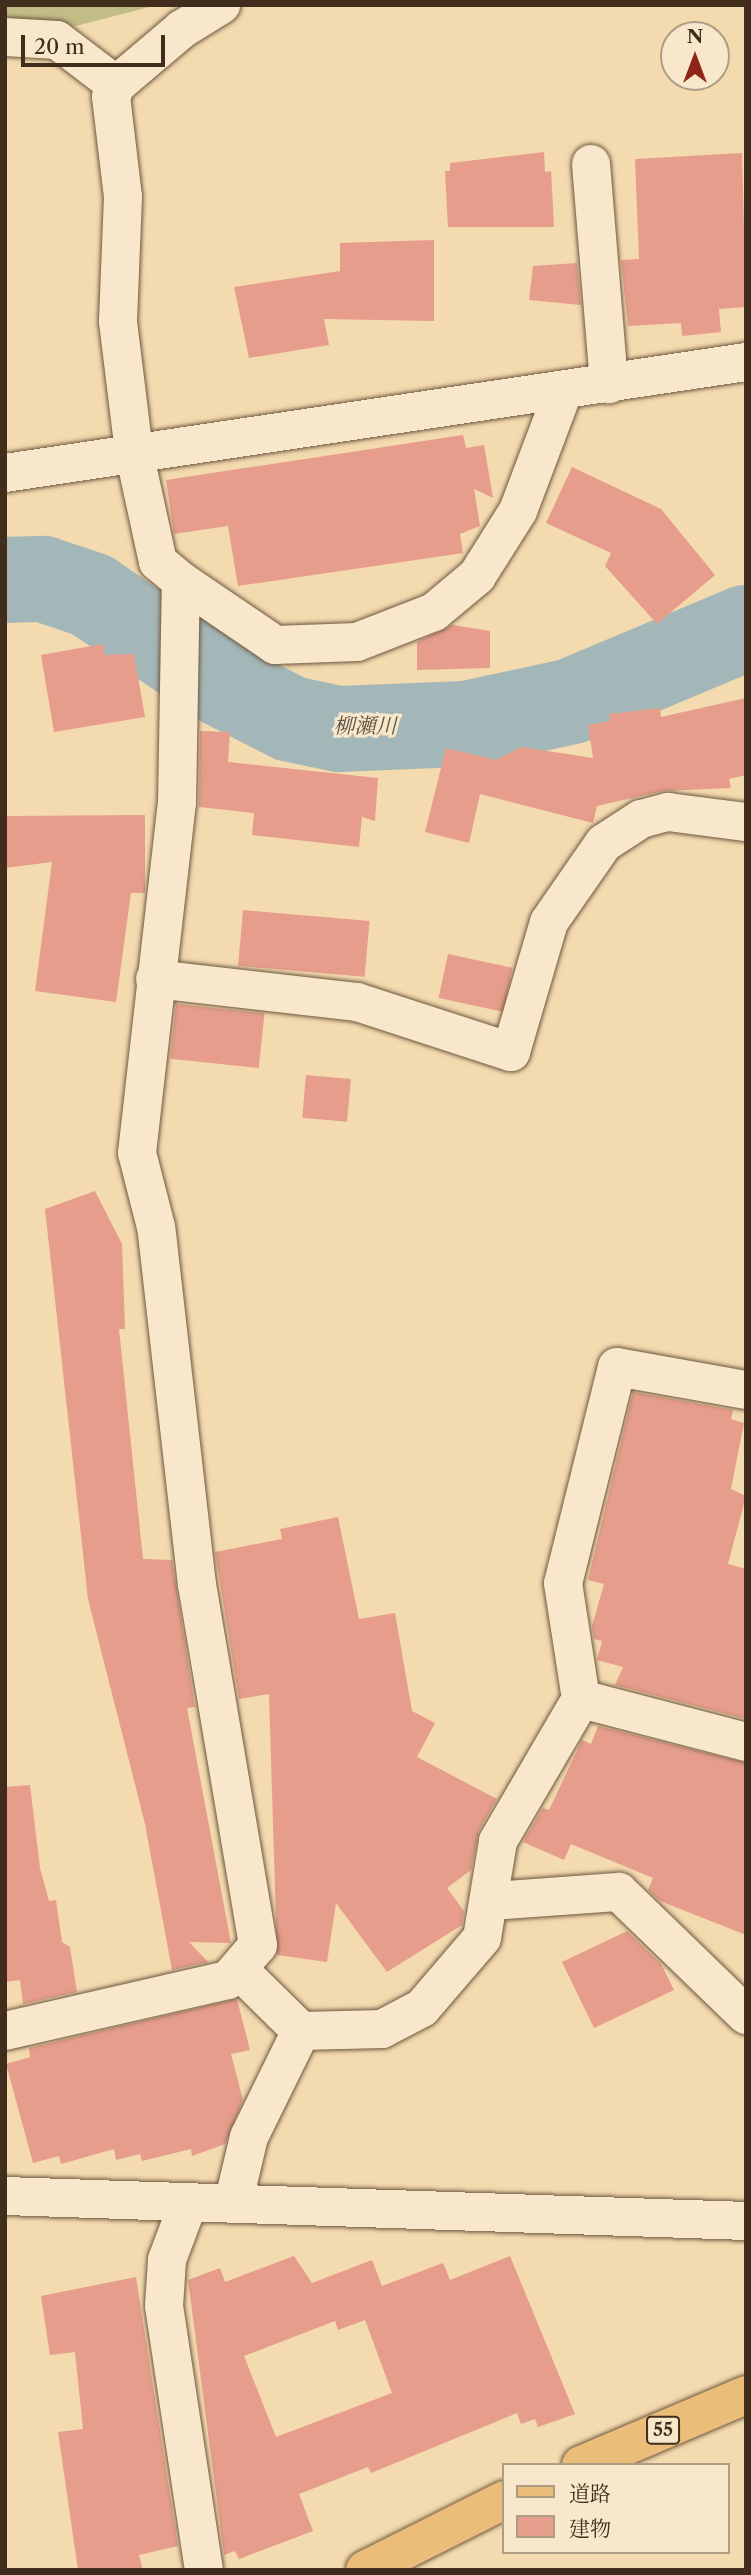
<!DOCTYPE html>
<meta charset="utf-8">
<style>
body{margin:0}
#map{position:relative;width:751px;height:2575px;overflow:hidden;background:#f4daaf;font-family:"Libre Caslon Text","Noto Serif JP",serif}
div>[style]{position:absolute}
.green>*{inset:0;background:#c2bd86}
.river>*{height:86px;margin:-43px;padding:0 43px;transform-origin:43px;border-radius:43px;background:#a3b7b8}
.building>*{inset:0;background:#e69d8b;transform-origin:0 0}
.roads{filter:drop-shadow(0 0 2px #6d5840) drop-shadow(0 0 2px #6d5840)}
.street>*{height:38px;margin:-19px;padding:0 19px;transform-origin:19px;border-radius:19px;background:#f8e7cb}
.secondary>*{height:38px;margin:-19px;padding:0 19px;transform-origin:19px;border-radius:19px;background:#f8e7cb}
.primary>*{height:38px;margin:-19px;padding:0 19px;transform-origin:19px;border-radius:19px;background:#eabd78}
span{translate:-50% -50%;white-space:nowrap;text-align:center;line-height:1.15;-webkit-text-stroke:6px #f8e7cb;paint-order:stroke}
.shield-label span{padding:2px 5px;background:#f8e7cb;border:2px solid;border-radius:5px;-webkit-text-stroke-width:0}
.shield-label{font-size:18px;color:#402d1b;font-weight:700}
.water-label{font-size:21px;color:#595042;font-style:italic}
.frame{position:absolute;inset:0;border:7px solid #402d1b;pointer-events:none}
.legend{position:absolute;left:502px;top:2463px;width:228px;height:91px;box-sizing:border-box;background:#f8e7cb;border:2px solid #ae9d85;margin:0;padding:9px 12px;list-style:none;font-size:21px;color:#402d1b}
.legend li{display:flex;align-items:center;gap:14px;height:35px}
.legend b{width:35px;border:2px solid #ae9d85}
.north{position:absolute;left:660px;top:21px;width:70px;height:70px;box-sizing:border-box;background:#f8e7cb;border:2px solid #ae9d85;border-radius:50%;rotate:0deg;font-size:19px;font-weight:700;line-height:28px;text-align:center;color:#402d1b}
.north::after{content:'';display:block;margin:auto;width:24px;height:32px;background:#8f2418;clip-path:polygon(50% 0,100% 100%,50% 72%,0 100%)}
.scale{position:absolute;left:21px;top:35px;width:144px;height:32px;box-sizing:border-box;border:4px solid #402d1b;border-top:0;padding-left:9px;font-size:21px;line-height:24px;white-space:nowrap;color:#402d1b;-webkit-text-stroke:5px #f8e7cb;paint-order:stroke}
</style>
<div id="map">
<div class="green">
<i style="clip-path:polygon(5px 5px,157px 5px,76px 26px,5px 19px)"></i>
</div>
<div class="river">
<i style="left:5px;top:580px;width:38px;rotate:-2deg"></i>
<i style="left:43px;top:579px;width:51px;rotate:18.4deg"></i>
<i style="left:91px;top:595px;width:158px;rotate:34.2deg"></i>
<i style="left:222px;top:684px;width:77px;rotate:26.9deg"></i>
<i style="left:291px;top:719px;width:49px;rotate:11.8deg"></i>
<i style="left:339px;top:729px;width:127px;rotate:-2.3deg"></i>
<i style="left:466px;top:724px;width:108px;rotate:-12.2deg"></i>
<i style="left:572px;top:701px;width:189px;rotate:-22.8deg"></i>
</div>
<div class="building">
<i style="clip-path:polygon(544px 152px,545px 172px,551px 171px,554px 227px,448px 227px,445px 171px,450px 171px,450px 163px)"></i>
<i style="clip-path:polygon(742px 153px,746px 307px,719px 309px,721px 332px,682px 336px,681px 323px,628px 326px,621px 260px,639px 259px,635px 159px)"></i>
<i style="clip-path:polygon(434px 240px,434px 321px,324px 319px,329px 345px,249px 358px,234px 287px,340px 271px,340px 243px)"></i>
<i style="clip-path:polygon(577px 263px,581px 305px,529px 300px,533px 266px)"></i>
<i style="clip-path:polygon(463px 435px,466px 448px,484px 445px,493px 498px,474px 489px,480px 526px,460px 534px,463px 553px,238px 586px,228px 526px,174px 534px,166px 480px)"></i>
<i style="clip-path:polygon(572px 467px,661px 509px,715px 575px,657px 624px,605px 566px,611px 553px,546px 523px)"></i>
<i style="clip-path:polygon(453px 625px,490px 631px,490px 668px,417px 670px,417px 642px)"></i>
<i style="clip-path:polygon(103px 644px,105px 655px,134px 654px,145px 717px,54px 732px,41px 655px)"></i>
<i style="clip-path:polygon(746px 698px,746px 775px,729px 779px,731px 788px,663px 791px,597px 806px,593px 823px,480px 794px,469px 843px,425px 832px,446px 748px,496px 760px,521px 747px,593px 758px,588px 725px,610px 721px,609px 714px,660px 708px,661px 717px)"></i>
<i style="clip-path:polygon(200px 731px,230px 732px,228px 762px,378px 778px,375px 821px,362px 817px,359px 847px,252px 835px,254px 813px,199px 807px)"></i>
<i style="clip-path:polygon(145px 815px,145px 893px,131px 893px,116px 1002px,35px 991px,52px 862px,5px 868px,5px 816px)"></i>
<i style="left:243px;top:910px;width:127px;height:56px;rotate:5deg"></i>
<i style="left:448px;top:954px;width:66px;height:45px;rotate:12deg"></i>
<i style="left:176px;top:1004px;width:89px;height:55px;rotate:6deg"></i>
<i style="left:306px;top:1075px;width:45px;height:43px;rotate:5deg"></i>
<i style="clip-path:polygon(95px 1191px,122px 1244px,125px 1329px,119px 1329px,143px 1559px,172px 1560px,195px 1707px,187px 1708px,231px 1943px,189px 1942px,208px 1962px,172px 1970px,145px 1824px,88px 1599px,45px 1209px)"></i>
<i style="clip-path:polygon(633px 1392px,733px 1410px,731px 1419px,744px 1423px,731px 1489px,746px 1496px,728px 1564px,746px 1569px,746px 1719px,615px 1685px,623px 1667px,597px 1660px,602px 1641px,594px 1639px,592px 1626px,604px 1584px,588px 1580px)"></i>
<i style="clip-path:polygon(338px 1517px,359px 1619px,395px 1613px,412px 1711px,435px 1723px,417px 1757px,497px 1799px,479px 1830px,471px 1870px,447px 1888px,464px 1911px,462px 1925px,387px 1972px,336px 1903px,327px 1962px,277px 1955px,269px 1694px,239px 1699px,215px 1552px,282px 1539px,280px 1529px)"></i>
<i style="clip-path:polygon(598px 1726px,746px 1763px,746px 1935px,660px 1901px,648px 1890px,653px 1878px,571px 1844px,564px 1860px,523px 1842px,543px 1808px,549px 1810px,582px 1740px,591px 1744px)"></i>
<i style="clip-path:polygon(30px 1785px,40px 1868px,49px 1901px,56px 1900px,62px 1942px,70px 1947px,77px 1992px,23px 2004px,20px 1980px,5px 1982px,5px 1787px)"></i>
<i style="clip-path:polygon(627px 1931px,661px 1964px,674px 1990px,594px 2028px,562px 1962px)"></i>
<i style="clip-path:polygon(237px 1999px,250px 2050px,231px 2054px,243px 2100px,225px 2144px,192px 2156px,191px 2149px,142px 2161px,140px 2154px,116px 2160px,114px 2149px,61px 2164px,59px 2156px,33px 2163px,6px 2064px,30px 2057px,29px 2048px)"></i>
<i style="clip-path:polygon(evenodd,294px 2256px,312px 2283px,372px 2260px,382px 2286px,443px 2263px,450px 2280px,510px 2256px,575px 2414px,538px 2427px,535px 2419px,521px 2424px,517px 2413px,371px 2473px,368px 2467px,299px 2494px,313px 2531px,239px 2559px,235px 2551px,224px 2555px,188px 2280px,220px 2268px,225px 2282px,294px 2256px,365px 2320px,392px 2393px,276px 2437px,244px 2356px,335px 2321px,338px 2330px,365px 2320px)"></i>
<i style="clip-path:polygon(136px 2277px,178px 2546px,139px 2555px,143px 2570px,78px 2570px,58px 2432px,83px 2429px,75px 2352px,50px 2355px,41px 2296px)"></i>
</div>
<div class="roads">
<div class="street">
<i style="left:5px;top:37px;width:52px;rotate:3.3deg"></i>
<i style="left:57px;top:40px;width:74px;rotate:37.3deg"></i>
<i style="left:591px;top:164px;width:221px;rotate:85.3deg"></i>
<i style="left:181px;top:581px;width:114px;rotate:34.2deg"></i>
<i style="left:275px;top:645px;width:82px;rotate:-2.1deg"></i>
<i style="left:357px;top:642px;width:83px;rotate:-21.3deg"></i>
<i style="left:434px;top:612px;width:56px;rotate:-39.9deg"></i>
<i style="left:477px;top:576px;width:77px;rotate:-57.8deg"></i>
<i style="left:518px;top:511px;width:127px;rotate:-69.3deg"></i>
<i style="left:155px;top:979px;width:203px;rotate:6.5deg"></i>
<i style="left:357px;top:1002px;width:162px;rotate:18deg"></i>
<i style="left:511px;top:1052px;width:135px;rotate:-73.7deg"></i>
<i style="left:549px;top:922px;width:96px;rotate:-55.2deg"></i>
<i style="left:604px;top:843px;width:44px;rotate:-33deg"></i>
<i style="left:641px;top:819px;width:28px;rotate:-15deg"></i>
<i style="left:668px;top:812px;width:79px;rotate:7.3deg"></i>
<i style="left:746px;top:1390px;width:131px;rotate:-169.9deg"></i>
<i style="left:617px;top:1367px;width:223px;rotate:104deg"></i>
<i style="left:563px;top:1583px;width:117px;rotate:81.2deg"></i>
<i style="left:581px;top:1699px;width:171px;rotate:14.6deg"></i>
<i style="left:492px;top:1901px;width:127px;rotate:-4.1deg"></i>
<i style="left:619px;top:1892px;width:177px;rotate:44.1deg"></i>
<i style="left:241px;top:1972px;width:84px;rotate:44.5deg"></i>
<i style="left:5px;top:2031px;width:229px;rotate:-12.9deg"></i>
<i style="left:228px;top:1980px;width:46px;rotate:-49.4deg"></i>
<i style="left:258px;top:1945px;width:365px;rotate:-99.6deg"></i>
<i style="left:197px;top:1585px;width:360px;rotate:-96.5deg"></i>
<i style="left:156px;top:1227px;width:76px;rotate:-104.4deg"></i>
<i style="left:137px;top:1153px;width:352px;rotate:-83.5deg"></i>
<i style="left:177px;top:803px;width:222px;rotate:-89deg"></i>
<i style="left:181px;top:581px;width:30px;rotate:-140deg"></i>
<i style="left:158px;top:562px;width:113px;rotate:-102.3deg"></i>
<i style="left:134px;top:452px;width:132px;rotate:-97deg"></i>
<i style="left:118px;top:321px;width:124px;rotate:-87.7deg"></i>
<i style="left:123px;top:197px;width:101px;rotate:-96.8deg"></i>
<i style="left:111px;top:97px;width:13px;rotate:-67deg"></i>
<i style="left:116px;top:85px;width:87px;rotate:-40.3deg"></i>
<i style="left:182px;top:29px;width:46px;rotate:-31.6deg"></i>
<i style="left:188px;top:2204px;width:60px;rotate:110.6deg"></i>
<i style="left:167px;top:2260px;width:46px;rotate:93.7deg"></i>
<i style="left:164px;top:2306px;width:267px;rotate:81.4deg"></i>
<i style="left:233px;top:2204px;width:69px;rotate:-76.6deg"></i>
<i style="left:249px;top:2137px;width:118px;rotate:-63.9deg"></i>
<i style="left:301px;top:2031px;width:81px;rotate:-1.4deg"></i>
<i style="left:382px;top:2029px;width:45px;rotate:-27.7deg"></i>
<i style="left:422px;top:2008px;width:92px;rotate:-49.4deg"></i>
<i style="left:482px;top:1938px;width:98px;rotate:-80.6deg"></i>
<i style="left:498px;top:1841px;width:164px;rotate:-59.7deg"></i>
</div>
<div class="secondary">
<i style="left:5px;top:473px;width:749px;rotate:-8.52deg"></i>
<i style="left:5px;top:2196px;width:741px;rotate:1.93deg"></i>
</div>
<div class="primary">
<i style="left:581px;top:2465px;width:179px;rotate:-23deg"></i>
<i style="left:365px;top:2570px;width:156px;rotate:-26.7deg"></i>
</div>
</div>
<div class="shield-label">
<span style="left:663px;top:2430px">55</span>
</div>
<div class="water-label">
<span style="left:365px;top:726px">柳瀬川</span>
</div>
<div class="frame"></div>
<ul class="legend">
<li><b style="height:9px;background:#eabd78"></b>道路</li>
<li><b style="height:19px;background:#e69d8b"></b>建物</li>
</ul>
<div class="north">N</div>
<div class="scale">20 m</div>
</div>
